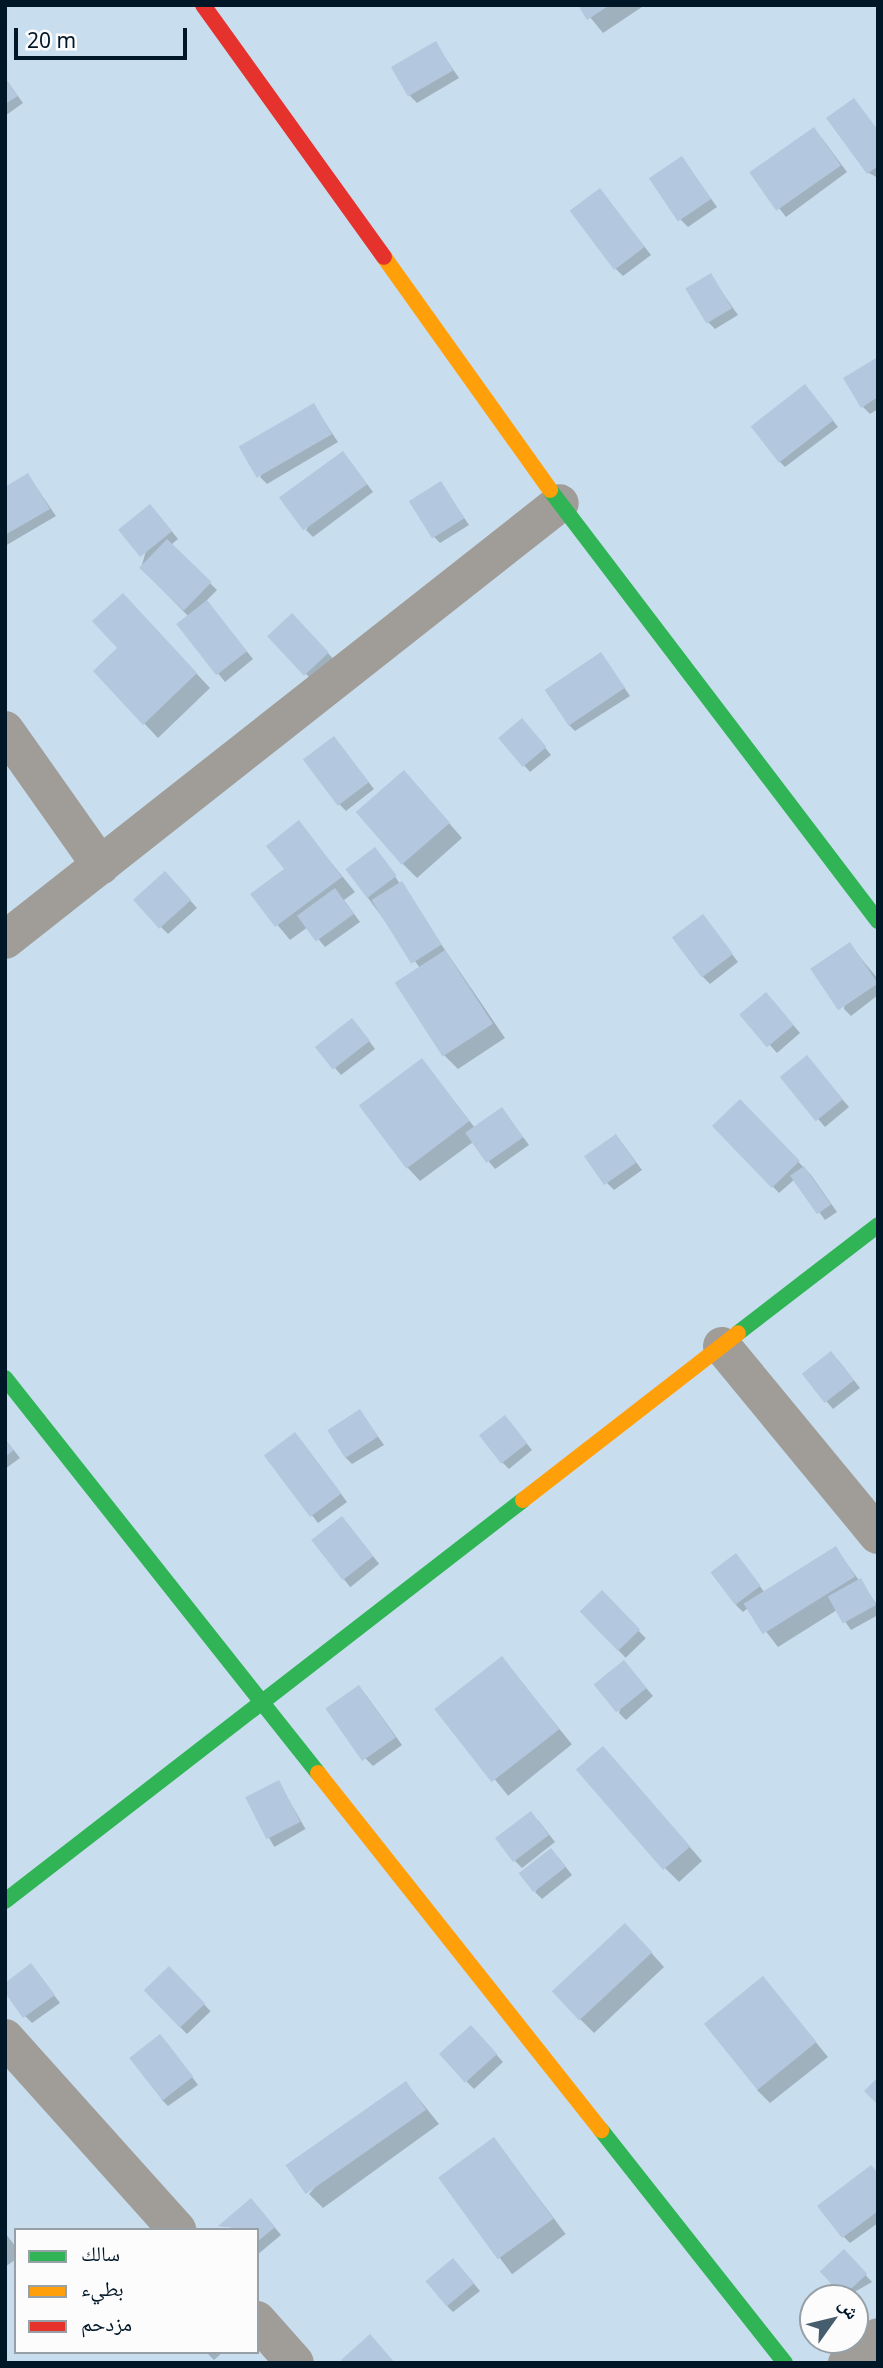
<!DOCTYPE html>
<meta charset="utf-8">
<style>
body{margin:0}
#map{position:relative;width:883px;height:2368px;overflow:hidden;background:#c8deee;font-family:"Noto Sans","Noto Naskh Arabic",sans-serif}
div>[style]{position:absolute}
.shadow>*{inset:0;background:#0003;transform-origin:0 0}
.building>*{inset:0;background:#b3c7de;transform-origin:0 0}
.street>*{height:38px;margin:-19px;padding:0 19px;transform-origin:19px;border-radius:19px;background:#a09c98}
.fast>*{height:16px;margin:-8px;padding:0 8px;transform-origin:8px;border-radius:8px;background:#30b455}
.slow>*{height:16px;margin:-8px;padding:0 8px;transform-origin:8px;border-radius:8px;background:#ff9f0a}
.jam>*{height:16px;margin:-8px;padding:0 8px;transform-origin:8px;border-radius:8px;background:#e5322d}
span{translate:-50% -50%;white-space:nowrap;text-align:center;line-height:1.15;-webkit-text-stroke:7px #fcfcfc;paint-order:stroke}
.frame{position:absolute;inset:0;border:7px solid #001728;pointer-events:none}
.legend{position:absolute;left:14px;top:2228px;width:245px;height:126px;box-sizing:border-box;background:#fcfcfc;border:2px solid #97a0a7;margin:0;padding:9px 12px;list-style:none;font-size:21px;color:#001728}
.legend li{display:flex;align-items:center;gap:14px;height:35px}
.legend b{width:35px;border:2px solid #97a0a7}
.north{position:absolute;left:799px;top:2284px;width:70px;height:70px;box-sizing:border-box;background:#fcfcfc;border:2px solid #97a0a7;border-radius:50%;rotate:56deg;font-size:19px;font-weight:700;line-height:28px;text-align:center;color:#001728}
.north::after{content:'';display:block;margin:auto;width:24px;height:32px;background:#465d6d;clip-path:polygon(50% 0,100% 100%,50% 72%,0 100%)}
.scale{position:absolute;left:14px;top:28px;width:173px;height:32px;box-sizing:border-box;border:4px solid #001728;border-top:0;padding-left:9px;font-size:21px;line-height:24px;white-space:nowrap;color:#001728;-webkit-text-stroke:5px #fcfcfc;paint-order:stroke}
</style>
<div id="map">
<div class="shadow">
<i style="clip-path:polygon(580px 5px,645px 5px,603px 33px)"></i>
<i style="clip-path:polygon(435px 43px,459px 78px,417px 103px,410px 96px)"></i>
<i style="clip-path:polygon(5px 78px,23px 103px,5px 116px)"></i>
<i style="clip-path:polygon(829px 119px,878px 130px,878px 178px,869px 173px)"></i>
<i style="clip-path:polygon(821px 137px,847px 172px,786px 217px,753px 174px)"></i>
<i style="clip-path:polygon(682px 158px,717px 207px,688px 227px,681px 220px)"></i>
<i style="clip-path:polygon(600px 190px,651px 255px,623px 276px,616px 269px)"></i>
<i style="clip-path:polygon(710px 275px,738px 315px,715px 329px,708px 322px)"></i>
<i style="clip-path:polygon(876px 360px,878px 409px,870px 414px,863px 407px)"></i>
<i style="clip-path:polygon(812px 394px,838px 427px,785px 467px,778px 460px)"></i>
<i style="clip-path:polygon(314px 406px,338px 442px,267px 484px,260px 477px)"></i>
<i style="clip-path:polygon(349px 460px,373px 492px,313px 537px,306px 530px)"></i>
<i style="clip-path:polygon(28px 475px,56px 516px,5px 546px,5px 489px)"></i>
<i style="clip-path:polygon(441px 484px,469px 525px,440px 543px,433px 536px)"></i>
<i style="clip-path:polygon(157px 513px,178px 539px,171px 545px,217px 590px,206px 601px,253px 659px,225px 682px,179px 625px,189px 617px,141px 568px)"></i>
<i style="clip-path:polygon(136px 609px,210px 688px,158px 738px,95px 671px,120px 648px)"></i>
<i style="left:291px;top:615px;width:62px;height:30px;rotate:46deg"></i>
<i style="clip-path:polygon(601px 654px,630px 696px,575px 731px,568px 724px)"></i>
<i style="clip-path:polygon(529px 728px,551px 755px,530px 772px,500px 738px)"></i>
<i style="clip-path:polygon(334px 738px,374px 789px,346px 811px,339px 804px)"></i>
<i style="clip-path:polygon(417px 786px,462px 838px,417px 878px,403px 864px)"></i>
<i style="clip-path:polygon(299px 823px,355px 892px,344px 900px,360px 922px,325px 947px,308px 927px,290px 940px,252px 894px,286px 869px)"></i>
<i style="clip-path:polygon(381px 856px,505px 1038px,458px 1069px,444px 1055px,420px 968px,368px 898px)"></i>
<i style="clip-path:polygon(172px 880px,197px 908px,168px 934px,161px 927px)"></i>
<i style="clip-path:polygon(703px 916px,738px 962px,710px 984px,703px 977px)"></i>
<i style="clip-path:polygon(850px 945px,878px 979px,878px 995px,851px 1016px,844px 1009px)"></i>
<i style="clip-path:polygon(773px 1001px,800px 1033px,777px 1053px,743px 1015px)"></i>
<i style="clip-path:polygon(359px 1027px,375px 1049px,341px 1075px,317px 1047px)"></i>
<i style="clip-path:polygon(422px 1060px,475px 1128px,502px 1109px,529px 1145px,495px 1169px,473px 1142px,420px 1181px,407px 1167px)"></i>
<i style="clip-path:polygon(813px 1065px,849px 1107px,825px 1127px,782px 1077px)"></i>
<i style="clip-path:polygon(740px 1101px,811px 1175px,837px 1212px,825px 1220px,795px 1179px,779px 1193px,715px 1126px)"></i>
<i style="clip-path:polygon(622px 1143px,642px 1170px,614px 1190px,607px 1183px)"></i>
<i style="clip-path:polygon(838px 1360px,860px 1388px,833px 1409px,804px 1375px)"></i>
<i style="clip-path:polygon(360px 1411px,384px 1445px,352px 1464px,345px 1457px)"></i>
<i style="clip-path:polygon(511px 1424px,532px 1450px,509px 1469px,502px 1462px)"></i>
<i style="clip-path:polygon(5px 1439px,20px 1458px,5px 1469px)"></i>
<i style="clip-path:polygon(302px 1442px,347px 1502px,318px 1523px,266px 1456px)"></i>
<i style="left:342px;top:1518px;width:59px;height:37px;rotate:51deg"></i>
<i style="clip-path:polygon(836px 1549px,878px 1606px,878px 1615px,851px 1630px,837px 1610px,778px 1647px,748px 1608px,743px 1612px,736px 1605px,742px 1562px,765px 1593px)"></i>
<i style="left:602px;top:1593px;width:63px;height:28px;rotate:46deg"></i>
<i style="left:502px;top:1658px;width:111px;height:82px;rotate:51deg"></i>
<i style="clip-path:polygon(630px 1669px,653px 1696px,626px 1720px,619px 1713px)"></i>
<i style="clip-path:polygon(366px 1695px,402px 1745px,373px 1766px,366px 1759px)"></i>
<i style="clip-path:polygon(616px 1762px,702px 1861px,679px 1882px,665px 1868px)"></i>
<i style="left:279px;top:1783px;width:53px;height:36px;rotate:60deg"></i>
<i style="clip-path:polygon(538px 1820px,555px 1842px,522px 1868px,515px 1861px)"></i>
<i style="clip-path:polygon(558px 1857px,572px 1875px,542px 1899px,535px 1892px)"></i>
<i style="clip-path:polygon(639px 1939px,664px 1967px,594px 2033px,580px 2019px)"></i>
<i style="clip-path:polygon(31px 1965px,60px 2003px,32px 2023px,25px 2016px)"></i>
<i style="left:169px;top:1968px;width:60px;height:33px;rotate:46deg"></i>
<i style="clip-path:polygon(763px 1978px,828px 2057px,770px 2103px,757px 2090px)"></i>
<i style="clip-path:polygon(478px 2034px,503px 2062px,474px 2089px,467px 2082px)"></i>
<i style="clip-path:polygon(167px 2043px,198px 2085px,168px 2106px,161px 2099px)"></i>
<i style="clip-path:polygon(406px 2083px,439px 2124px,323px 2208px,309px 2194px)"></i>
<i style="left:494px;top:2139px;width:119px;height:67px;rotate:53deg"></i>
<i style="clip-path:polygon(878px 2174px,878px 2223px,850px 2243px,843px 2236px)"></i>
<i style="clip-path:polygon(258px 2207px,281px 2235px,257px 2255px,257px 2230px,220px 2226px)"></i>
<i style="clip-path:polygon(5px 2233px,16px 2247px,16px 2259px,5px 2267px)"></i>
<i style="clip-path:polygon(850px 2258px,872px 2282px,844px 2298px,821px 2271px)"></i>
<i style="clip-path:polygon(460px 2267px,480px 2291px,453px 2312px,446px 2305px)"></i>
<i style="clip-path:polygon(206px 2352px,223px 2352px,214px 2360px)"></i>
</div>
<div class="building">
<i style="clip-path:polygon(578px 5px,610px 5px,587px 20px)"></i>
<i style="left:436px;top:41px;width:34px;height:52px;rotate:60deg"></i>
<i style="clip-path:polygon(5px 78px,18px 96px,5px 104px)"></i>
<i style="clip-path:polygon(854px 98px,878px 130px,878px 166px,867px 174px,826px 118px)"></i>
<i style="left:814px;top:127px;width:47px;height:79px;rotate:55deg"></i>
<i style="left:682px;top:156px;width:52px;height:40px;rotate:56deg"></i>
<i style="left:600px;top:188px;width:74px;height:38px;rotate:53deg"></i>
<i style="left:711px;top:273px;width:41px;height:30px;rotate:59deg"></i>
<i style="clip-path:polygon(876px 358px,878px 397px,861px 408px,843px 378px)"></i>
<i style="left:805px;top:384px;width:46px;height:69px;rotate:52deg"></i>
<i style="left:314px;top:403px;width:36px;height:87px;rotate:60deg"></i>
<i style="left:343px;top:451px;width:41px;height:79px;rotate:54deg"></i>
<i style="clip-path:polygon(28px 473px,50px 509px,5px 535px,5px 487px)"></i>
<i style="left:441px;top:481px;width:44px;height:38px;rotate:58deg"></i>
<i style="left:150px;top:504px;width:35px;height:41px;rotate:51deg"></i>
<i style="left:167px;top:539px;width:62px;height:40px;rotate:44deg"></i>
<i style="clip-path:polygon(123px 593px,197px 673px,143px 725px,93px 671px,117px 648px,92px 621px)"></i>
<i style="left:207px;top:600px;width:65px;height:39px;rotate:52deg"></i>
<i style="left:292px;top:613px;width:54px;height:34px;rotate:47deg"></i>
<i style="left:601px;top:652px;width:43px;height:68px;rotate:56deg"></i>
<i style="left:522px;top:718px;width:38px;height:31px;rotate:50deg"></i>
<i style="left:334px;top:736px;width:58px;height:39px;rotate:53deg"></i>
<i style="left:404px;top:770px;width:70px;height:64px;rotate:49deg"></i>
<i style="clip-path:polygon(299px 820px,342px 877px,275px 927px,250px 894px,284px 869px,266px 846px)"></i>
<i style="left:375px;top:847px;width:36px;height:37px;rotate:53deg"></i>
<i style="left:165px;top:871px;width:39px;height:43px;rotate:48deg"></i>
<i style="left:402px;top:881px;width:75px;height:36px;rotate:58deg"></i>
<i style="left:335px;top:888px;width:32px;height:47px;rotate:54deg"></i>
<i style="left:703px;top:914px;width:50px;height:39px;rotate:53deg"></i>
<i style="left:850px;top:942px;width:50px;height:48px;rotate:56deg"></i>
<i style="left:445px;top:950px;width:88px;height:60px;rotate:57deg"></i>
<i style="left:766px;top:992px;width:43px;height:35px;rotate:50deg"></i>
<i style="left:352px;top:1018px;width:29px;height:47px;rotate:52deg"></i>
<i style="left:807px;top:1055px;width:57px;height:35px;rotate:51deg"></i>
<i style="left:422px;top:1058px;width:79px;height:79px;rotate:53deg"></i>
<i style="left:740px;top:1099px;width:86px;height:39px;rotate:46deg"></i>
<i style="left:502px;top:1107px;width:37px;height:45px;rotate:55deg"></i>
<i style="left:616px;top:1134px;width:35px;height:39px;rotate:55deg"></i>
<i style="left:804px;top:1166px;width:47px;height:17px;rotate:55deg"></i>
<i style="left:831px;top:1351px;width:37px;height:37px;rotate:52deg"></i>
<i style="left:360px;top:1409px;width:33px;height:39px;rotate:57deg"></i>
<i style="left:505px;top:1415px;width:36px;height:33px;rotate:52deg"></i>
<i style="left:295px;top:1432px;width:77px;height:39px;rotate:53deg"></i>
<i style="clip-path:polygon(5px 1439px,14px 1450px,5px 1457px)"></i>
<i style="left:342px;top:1516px;width:51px;height:39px;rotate:52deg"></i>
<i style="left:836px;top:1546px;width:36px;height:109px;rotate:58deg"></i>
<i style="left:736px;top:1553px;width:41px;height:32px;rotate:53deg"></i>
<i style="left:861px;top:1578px;width:31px;height:38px;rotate:61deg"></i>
<i style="left:602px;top:1590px;width:55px;height:31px;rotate:46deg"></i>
<i style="left:502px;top:1656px;width:93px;height:86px;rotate:52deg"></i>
<i style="left:624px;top:1660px;width:36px;height:39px;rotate:51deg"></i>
<i style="left:359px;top:1685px;width:64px;height:41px;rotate:55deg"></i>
<i style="left:603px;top:1746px;width:133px;height:36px;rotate:49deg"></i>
<i style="left:279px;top:1780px;width:47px;height:38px;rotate:63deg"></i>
<i style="left:531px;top:1811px;width:30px;height:45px;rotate:53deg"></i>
<i style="left:551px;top:1848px;width:24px;height:41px;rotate:52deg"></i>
<i style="left:625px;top:1923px;width:40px;height:100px;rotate:47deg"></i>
<i style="clip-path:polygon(31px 1963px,55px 1995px,23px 2018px,5px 1993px,5px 1983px)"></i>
<i style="left:169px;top:1966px;width:52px;height:35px;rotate:46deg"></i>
<i style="left:763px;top:1976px;width:85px;height:76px;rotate:51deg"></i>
<i style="left:471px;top:2025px;width:39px;height:43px;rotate:48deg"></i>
<i style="left:160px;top:2034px;width:54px;height:39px;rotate:52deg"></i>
<i style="clip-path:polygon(878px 2077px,878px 2105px,864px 2091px)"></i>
<i style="left:406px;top:2081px;width:35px;height:147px;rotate:55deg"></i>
<i style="left:494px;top:2137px;width:101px;height:69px;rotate:54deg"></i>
<i style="clip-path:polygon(871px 2165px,878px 2173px,878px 2211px,842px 2238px,817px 2206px)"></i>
<i style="clip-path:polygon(251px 2198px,275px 2227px,257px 2242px,257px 2230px,218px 2226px)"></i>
<i style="left:844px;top:2249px;width:34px;height:33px;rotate:47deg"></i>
<i style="left:453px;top:2258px;width:33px;height:36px;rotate:50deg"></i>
<i style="clip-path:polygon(370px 2334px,395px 2363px,343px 2363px,341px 2360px)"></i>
</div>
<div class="street">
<i style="left:5px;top:730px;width:166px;rotate:54.8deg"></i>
<i style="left:5px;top:940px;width:706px;rotate:-38.22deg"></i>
<i style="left:722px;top:1346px;width:245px;rotate:50.5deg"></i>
<i style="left:5px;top:2038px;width:258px;rotate:48.1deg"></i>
<i style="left:257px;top:2320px;width:57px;rotate:48.5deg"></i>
<i style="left:847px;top:2363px;width:40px;rotate:-40deg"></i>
</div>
<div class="fast">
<i style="left:550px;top:490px;width:542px;rotate:52.73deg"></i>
<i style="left:738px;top:1333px;width:177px;rotate:-37.6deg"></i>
<i style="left:5px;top:1378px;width:504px;rotate:51.61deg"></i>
<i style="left:5px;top:1901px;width:655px;rotate:-37.74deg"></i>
<i style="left:601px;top:2130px;width:297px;rotate:51.7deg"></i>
</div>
<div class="slow">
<i style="left:384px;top:257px;width:286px;rotate:54.5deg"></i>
<i style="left:523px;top:1500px;width:272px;rotate:-37.8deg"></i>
<i style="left:318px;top:1773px;width:456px;rotate:51.6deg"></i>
</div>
<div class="jam">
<i style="left:203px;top:5px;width:310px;rotate:54.3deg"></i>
</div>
<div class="frame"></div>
<ul class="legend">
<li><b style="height:9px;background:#30b455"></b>سالك</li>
<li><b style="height:9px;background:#ff9f0a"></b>بطيء</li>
<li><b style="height:9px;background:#e5322d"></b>مزدحم</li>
</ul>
<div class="north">ش</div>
<div class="scale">20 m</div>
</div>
